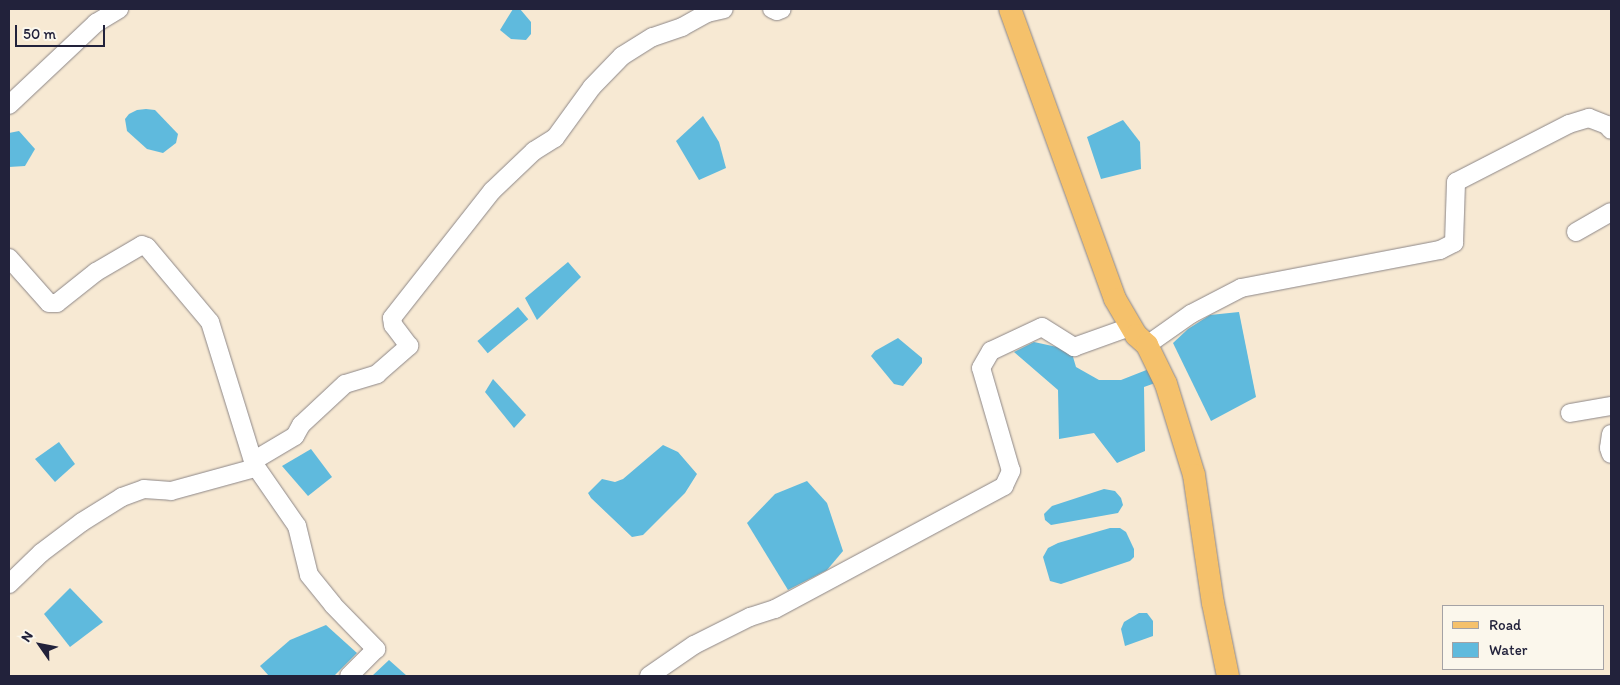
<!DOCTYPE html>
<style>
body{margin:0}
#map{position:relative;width:1620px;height:685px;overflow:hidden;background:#f7e9d3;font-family:Itim,sans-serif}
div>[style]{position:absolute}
.water>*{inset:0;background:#5fbadd;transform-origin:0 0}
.roads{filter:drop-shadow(0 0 1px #8c8687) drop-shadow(0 0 1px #8c8687)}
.minor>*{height:18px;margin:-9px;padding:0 9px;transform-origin:9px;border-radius:9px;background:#fff}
.major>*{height:22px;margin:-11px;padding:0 11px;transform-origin:11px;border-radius:11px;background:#f5c16b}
span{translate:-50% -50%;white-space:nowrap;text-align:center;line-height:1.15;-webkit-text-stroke:4px #fbf7ec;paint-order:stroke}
.frame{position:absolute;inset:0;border:10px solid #22223b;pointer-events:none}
.legend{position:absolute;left:1442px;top:605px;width:162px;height:65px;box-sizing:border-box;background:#fbf7ec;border:1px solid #a4a2a5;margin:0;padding:6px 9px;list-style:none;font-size:15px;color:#22223b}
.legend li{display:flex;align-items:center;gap:10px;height:25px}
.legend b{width:25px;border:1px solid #a4a2a5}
.north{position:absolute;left:15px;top:620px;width:50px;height:50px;-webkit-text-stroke:4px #fbf7ec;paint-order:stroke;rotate:303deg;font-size:14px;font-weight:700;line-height:20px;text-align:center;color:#22223b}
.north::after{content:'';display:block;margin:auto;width:18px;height:22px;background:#22223b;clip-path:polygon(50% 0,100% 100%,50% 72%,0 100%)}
.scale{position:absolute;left:15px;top:25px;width:90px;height:22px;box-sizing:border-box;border:2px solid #22223b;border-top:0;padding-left:6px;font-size:15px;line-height:18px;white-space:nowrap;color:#22223b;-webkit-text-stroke:4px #fbf7ec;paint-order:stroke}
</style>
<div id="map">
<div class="water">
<i style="clip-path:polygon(513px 9px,520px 9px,531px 22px,531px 34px,526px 40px,511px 39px,500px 30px)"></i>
<i style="clip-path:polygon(146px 109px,155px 110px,178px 134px,176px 143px,163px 153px,147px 149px,127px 131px,125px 119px,129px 114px,137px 110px)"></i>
<i style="clip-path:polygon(703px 116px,719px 142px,726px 168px,699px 180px,676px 141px)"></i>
<i style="clip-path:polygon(1123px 120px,1140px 142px,1141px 169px,1101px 179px,1087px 137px)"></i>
<i style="clip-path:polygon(19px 131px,35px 149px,25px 166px,9px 167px,9px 133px)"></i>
<i style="clip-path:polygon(568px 262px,581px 277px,537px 320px,525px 298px)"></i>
<i style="left:518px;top:307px;width:16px;height:53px;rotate:50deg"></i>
<i style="clip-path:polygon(1239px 312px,1256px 397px,1211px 421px,1173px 343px,1188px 329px,1210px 315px)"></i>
<i style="clip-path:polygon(898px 338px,922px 358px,922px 363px,903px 386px,894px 384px,871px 356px,875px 351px)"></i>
<i style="clip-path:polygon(1034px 342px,1071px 350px,1076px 367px,1099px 380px,1121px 380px,1149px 369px,1158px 382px,1144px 387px,1145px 451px,1117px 463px,1094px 433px,1059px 439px,1058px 390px,1014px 352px)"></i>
<i style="clip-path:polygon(493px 379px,526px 415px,514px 428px,485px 392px)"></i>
<i style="clip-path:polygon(59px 442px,75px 464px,55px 482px,35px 459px)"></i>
<i style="clip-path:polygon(663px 445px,678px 452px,697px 474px,685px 493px,643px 535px,632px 537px,591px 498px,588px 493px,602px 479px,615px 482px,623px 479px)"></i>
<i style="clip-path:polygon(311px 449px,332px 477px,308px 496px,282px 466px)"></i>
<i style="clip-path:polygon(807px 481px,827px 503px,843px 551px,827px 570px,788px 590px,747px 523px,775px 494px)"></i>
<i style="clip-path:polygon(1104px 489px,1115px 491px,1121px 498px,1123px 505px,1118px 513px,1051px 525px,1045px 520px,1044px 514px,1052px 506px)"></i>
<i style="clip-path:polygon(1110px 528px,1120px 528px,1126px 532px,1134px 549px,1134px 557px,1130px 561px,1061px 584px,1050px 581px,1043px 557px,1048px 548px,1058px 543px)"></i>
<i style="clip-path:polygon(70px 588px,103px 622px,70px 647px,44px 614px)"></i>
<i style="clip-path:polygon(1139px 613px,1147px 613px,1153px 621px,1153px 636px,1125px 646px,1121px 629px,1124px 622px)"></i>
<i style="clip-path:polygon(326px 625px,357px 653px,334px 676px,269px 676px,260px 666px,290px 640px)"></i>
<i style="clip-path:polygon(389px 660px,407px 676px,372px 676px)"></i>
</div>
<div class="roads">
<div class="minor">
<i style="left:772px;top:9px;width:5px;rotate:22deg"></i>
<i style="left:777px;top:11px;width:5px;rotate:-22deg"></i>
<i style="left:9px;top:105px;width:120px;rotate:-43.3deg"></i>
<i style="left:96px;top:23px;width:27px;rotate:-31deg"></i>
<i style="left:1576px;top:232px;width:40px;rotate:-29.7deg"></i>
<i style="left:9px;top:258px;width:60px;rotate:48.4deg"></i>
<i style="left:49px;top:303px;width:8px"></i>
<i style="left:57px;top:303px;width:50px;rotate:-38.5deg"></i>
<i style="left:96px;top:272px;width:53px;rotate:-30.4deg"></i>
<i style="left:142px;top:245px;width:5px;rotate:22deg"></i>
<i style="left:147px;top:247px;width:98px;rotate:50deg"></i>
<i style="left:210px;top:322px;width:149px;rotate:72.8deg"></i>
<i style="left:254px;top:464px;width:75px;rotate:55.3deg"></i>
<i style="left:297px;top:526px;width:50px;rotate:76.2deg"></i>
<i style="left:309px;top:575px;width:38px;rotate:51deg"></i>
<i style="left:333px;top:605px;width:62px;rotate:45.7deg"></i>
<i style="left:376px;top:649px;width:38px;rotate:135deg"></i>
<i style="left:1147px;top:345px;width:54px;rotate:-35.2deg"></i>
<i style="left:1191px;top:314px;width:56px;rotate:-27.5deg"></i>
<i style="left:1241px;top:288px;width:203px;rotate:-10.8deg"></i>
<i style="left:1440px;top:250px;width:16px;rotate:-27deg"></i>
<i style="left:1454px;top:243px;width:61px;rotate:-88.1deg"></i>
<i style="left:1456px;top:182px;width:127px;rotate:-27.2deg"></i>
<i style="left:1569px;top:124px;width:21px;rotate:-17deg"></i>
<i style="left:1589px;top:118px;width:19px;rotate:21deg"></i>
<i style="left:1607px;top:125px;width:6px;rotate:51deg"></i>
<i style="left:1570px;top:413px;width:42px;rotate:-9.7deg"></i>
<i style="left:1611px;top:434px;width:14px;rotate:98deg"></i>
<i style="left:1609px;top:448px;width:6px;rotate:72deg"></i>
<i style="left:253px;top:461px;width:49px;rotate:-30.8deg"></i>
<i style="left:295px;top:436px;width:13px;rotate:-61deg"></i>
<i style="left:301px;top:425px;width:60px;rotate:-43deg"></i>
<i style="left:345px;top:384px;width:34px;rotate:-17deg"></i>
<i style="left:377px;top:374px;width:43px;rotate:-41.2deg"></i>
<i style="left:409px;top:346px;width:26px;rotate:-127deg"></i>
<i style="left:393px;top:325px;width:7px;rotate:-98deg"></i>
<i style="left:392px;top:318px;width:162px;rotate:-51.8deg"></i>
<i style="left:492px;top:191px;width:58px;rotate:-43.6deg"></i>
<i style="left:534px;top:151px;width:25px;rotate:-32deg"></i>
<i style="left:555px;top:138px;width:63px;rotate:-54deg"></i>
<i style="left:592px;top:87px;width:43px;rotate:-45.9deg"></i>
<i style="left:622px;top:56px;width:36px;rotate:-32deg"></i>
<i style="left:653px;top:37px;width:31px;rotate:-19deg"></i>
<i style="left:682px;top:27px;width:29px;rotate:-29deg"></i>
<i style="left:707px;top:13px;width:17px;rotate:-13deg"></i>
<i style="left:9px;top:584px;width:45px;rotate:-44.1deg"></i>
<i style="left:41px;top:553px;width:51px;rotate:-37.1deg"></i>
<i style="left:82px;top:522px;width:47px;rotate:-32deg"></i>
<i style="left:122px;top:497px;width:23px;rotate:-20deg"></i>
<i style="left:144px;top:489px;width:27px;rotate:4deg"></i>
<i style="left:171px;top:491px;width:87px;rotate:-15.3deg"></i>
<i style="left:649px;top:676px;width:55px;rotate:-34.6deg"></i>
<i style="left:694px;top:645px;width:63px;rotate:-26.6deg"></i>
<i style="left:750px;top:617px;width:26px;rotate:-18deg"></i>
<i style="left:775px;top:609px;width:260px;rotate:-28.2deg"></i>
<i style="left:1004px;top:486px;width:17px;rotate:-65deg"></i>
<i style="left:1011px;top:471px;width:107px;rotate:-106.2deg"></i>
<i style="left:981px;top:368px;width:20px;rotate:-60deg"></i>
<i style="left:991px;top:351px;width:56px;rotate:-25.2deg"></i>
<i style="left:1042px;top:327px;width:38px;rotate:32deg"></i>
<i style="left:1074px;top:347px;width:59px;rotate:-19.7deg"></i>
</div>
<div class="major">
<i style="left:1010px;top:9px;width:308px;rotate:70.1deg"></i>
<i style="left:1115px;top:299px;width:42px;rotate:59.7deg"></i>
<i style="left:1136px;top:335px;width:15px;rotate:42deg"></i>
<i style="left:1147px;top:345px;width:43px;rotate:64deg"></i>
<i style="left:1166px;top:384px;width:95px;rotate:72.9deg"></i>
<i style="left:1194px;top:475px;width:129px;rotate:81.6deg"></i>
<i style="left:1213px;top:603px;width:75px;rotate:78.4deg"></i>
</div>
</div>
<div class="frame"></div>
<ul class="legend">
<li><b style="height:6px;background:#f5c16b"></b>Road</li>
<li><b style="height:14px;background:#5fbadd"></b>Water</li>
</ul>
<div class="north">N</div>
<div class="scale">50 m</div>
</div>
